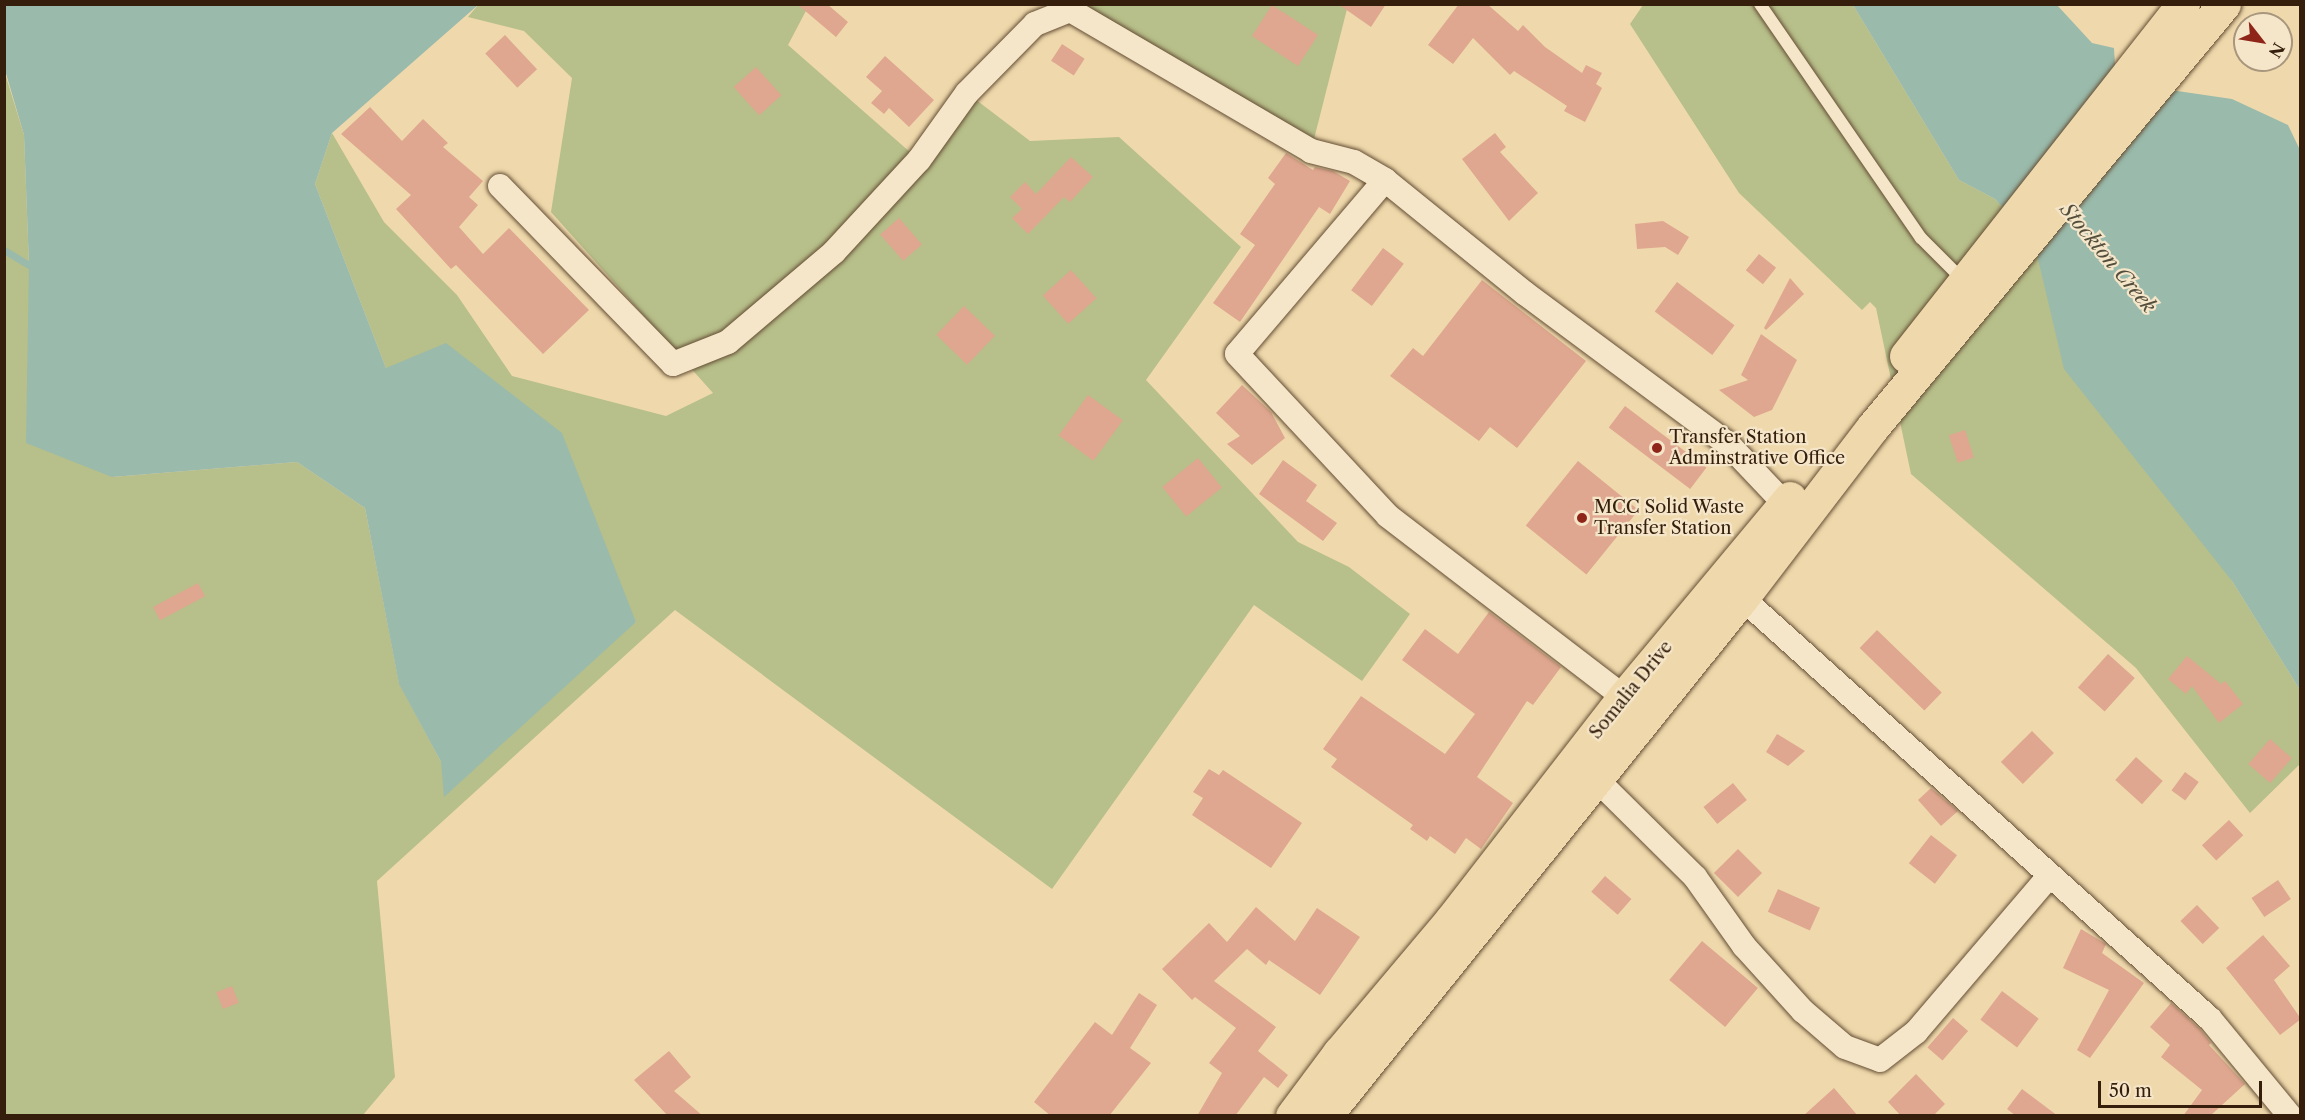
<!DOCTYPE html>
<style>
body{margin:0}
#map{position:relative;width:2305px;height:1120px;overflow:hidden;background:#efd9ac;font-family:"Libre Caslon Text",serif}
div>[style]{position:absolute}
.green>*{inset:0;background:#b7bf8a}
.water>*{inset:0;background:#9abaab}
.stream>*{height:7px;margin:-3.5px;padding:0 3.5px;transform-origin:3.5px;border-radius:3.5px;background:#9abaab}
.building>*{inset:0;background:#dfa78f;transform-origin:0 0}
.roads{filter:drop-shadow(0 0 2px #644d34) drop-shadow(0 0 2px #644d34)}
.service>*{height:12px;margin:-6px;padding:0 6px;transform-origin:6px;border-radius:6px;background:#f5e6c9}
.minor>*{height:24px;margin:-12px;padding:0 12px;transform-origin:12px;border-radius:12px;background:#f5e6c9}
.primary>*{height:33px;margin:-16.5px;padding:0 16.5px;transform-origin:16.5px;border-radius:16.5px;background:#efd9ac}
.dots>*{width:16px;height:16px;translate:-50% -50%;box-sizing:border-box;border:3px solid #f5e6c9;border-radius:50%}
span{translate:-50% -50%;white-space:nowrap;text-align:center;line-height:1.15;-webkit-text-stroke:4.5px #f5e6c9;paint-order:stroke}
.poi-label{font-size:18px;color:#351e0c}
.left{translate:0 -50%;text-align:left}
.street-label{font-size:18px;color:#351e0c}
.water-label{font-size:20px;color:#534d3c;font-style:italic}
.frame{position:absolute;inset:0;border:6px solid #351e0c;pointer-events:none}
.north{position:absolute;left:2233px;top:12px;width:60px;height:60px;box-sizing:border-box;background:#f5e6c9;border:2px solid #a8967d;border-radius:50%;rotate:121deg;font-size:16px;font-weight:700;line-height:24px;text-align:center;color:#351e0c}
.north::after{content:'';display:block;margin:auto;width:21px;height:27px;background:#8f2418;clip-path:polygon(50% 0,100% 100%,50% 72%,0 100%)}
.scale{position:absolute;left:2098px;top:1081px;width:164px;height:27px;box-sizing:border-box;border:3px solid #351e0c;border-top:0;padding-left:8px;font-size:18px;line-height:21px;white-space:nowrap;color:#351e0c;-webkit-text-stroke:4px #f5e6c9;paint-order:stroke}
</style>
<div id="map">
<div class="green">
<i style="clip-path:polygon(1071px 4px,1348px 5px,1311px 151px)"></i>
<i style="clip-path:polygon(478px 5px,809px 5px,788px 45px,919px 160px,967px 93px,1030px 141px,1119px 137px,1241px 247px,1146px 380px,1298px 542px,1349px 567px,1410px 614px,1362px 681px,1254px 605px,1052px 889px,675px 610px,377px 881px,395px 1077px,363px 1115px,5px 1115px,4px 70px,24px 135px,29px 265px,112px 477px,297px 462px,365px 508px,399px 683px,441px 762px,636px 622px,386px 368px,315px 184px,332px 133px,384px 222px,457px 295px,512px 376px,666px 416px,713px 393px,551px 212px,572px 78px,524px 31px,468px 17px)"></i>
<i style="clip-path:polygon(1643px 5px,1853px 5px,1959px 180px,1995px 199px,2034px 242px,2232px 581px,2300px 690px,2300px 764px,2250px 813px,2136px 668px,1911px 474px,1876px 308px,1870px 302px,1862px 310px,1739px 193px,1630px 24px)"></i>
</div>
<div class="water">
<i style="clip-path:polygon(4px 5px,478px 5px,332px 133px,315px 184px,386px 368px,446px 343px,562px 433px,636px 622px,444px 797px,441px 762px,399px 684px,365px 508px,297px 462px,112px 477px,26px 443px,29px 265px,24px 135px,5px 70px)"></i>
<i style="clip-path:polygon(1853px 5px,2057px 5px,2092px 43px,2114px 48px,2115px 65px,2150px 87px,2232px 99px,2288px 125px,2300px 150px,2300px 690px,2232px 581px,2064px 369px,2034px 242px,1995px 199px,1959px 180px)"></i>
</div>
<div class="stream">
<i style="left:4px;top:250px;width:29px;rotate:31deg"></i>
</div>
<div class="building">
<i style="clip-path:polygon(797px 4px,827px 4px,848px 22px,836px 37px)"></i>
<i style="clip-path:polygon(1338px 4px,1386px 4px,1371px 27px)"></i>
<i style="clip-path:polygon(1459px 4px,1487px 4px,1518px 31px,1523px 25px,1545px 47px,1582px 73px,1586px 65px,1602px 73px,1596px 84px,1602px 88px,1585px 122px,1564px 111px,1567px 106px,1514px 71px,1510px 75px,1473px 38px,1453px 64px,1428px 45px)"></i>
<i style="left:1272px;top:5px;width:55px;height:37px;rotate:33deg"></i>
<i style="left:505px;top:35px;width:47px;height:27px;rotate:47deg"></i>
<i style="left:1062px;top:44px;width:27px;height:20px;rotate:33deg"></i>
<i style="clip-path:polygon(885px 56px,934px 100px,909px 127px,889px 108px,884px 114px,871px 103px,882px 91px,866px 77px)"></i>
<i style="left:756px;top:67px;width:38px;height:30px;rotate:48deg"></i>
<i style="clip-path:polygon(370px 107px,402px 141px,423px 119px,448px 143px,443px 147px,483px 181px,469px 197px,478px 205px,459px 227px,483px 254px,509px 228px,589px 310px,543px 354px,456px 265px,451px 269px,396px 209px,411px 195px,341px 134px)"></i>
<i style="clip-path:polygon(1495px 133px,1506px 147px,1500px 152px,1538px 193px,1509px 221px,1462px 159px)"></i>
<i style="clip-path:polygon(1286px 153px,1313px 170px,1315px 167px,1333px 171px,1350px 181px,1330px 214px,1319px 207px,1240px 322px,1213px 303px,1255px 245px,1240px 234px,1275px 184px,1268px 178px)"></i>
<i style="clip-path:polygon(1071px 157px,1093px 177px,1070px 202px,1064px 197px,1028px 234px,1012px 218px,1022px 209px,1010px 197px,1025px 182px,1036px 194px)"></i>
<i style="left:899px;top:218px;width:35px;height:25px;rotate:49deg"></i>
<i style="clip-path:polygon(1663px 221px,1689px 237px,1678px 255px,1665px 247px,1637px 249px,1635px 224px)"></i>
<i style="left:1383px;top:248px;width:26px;height:53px;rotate:37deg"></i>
<i style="left:1759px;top:254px;width:22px;height:21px;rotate:39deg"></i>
<i style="left:1071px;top:270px;width:38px;height:38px;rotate:48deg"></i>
<i style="clip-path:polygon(1790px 278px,1804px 294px,1766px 330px,1764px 328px)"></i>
<i style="clip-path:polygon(1482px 280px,1586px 361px,1517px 448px,1490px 427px,1479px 441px,1390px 376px,1413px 348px,1423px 356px)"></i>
<i style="left:1677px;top:282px;width:72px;height:37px;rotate:37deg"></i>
<i style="left:964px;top:306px;width:43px;height:40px;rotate:44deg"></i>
<i style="clip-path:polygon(1761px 334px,1797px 360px,1772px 410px,1754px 417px,1719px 390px,1748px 380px,1741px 375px)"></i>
<i style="clip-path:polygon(1242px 385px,1271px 412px,1285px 438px,1252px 465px,1227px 444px,1240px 436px,1216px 413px)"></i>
<i style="left:1088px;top:395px;width:43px;height:50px;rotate:36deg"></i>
<i style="left:1625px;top:406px;width:102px;height:27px;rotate:37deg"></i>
<i style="left:1965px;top:430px;width:29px;height:17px;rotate:72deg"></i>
<i style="left:1198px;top:458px;width:38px;height:46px;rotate:51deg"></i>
<i style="clip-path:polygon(1283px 460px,1317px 485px,1306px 501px,1337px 523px,1323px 541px,1259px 494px)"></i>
<i style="left:1578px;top:461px;width:78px;height:83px;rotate:39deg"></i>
<i style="left:198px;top:583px;width:15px;height:51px;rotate:62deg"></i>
<i style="clip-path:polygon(1489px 612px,1561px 667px,1533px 705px,1527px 701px,1477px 777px,1513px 803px,1481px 849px,1466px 838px,1455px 854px,1430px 836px,1427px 841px,1410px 829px,1413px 825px,1331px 767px,1337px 759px,1323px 749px,1361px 696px,1445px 754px,1475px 714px,1402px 660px,1425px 629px,1458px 654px)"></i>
<i style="left:1877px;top:630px;width:90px;height:25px;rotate:44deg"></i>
<i style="left:2108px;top:654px;width:36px;height:45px;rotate:42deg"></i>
<i style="clip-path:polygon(2187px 656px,2221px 684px,2225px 681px,2243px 704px,2219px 723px,2192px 686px,2186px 694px,2168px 679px)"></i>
<i style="left:2032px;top:731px;width:31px;height:44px;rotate:45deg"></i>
<i style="clip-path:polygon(1777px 734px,1805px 751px,1788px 766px,1766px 752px)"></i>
<i style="left:2270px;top:739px;width:29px;height:33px;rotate:41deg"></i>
<i style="left:2136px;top:757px;width:36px;height:31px;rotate:42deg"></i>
<i style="clip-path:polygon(1209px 769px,1219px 775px,1223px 770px,1302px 823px,1271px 868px,1192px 815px,1203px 798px,1193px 792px)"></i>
<i style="left:2185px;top:772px;width:17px;height:23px;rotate:36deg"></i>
<i style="left:1733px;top:783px;width:22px;height:38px;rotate:51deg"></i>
<i style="clip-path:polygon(1931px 788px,1958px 811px,1941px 826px,1918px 800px)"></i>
<i style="left:2229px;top:820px;width:21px;height:37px;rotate:47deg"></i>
<i style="left:1931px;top:835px;width:33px;height:36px;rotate:38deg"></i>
<i style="left:1738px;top:849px;width:34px;height:34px;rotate:45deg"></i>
<i style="left:1605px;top:876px;width:35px;height:21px;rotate:41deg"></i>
<i style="left:2278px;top:880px;width:23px;height:32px;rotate:56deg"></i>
<i style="left:1778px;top:889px;width:46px;height:25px;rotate:24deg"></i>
<i style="left:2197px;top:905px;width:32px;height:23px;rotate:46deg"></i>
<i style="clip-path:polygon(1256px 907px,1295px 941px,1317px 908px,1360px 937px,1320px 995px,1269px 960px,1266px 965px,1247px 949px,1214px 981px,1276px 1027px,1258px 1051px,1288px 1075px,1278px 1088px,1264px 1077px,1235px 1116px,1197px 1116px,1222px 1073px,1209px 1063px,1236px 1028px,1195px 997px,1192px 1000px,1162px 969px,1209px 923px,1227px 942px)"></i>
<i style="clip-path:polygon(2081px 929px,2106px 944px,2102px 953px,2144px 983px,2090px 1058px,2077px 1050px,2109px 990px,2063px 968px)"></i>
<i style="clip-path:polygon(2263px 935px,2290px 966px,2274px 980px,2301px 1019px,2280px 1035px,2226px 968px)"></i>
<i style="left:1702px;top:941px;width:73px;height:51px;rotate:40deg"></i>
<i style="left:232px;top:986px;width:18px;height:17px;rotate:68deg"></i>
<i style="left:2002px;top:991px;width:46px;height:36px;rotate:37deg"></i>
<i style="clip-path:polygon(1139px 993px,1157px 1005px,1130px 1048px,1151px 1063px,1109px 1116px,1051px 1116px,1034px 1102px,1095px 1022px,1112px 1035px)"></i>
<i style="clip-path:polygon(2171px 1003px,2200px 1029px,2211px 1043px,2209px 1045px,2245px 1084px,2210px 1116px,2183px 1116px,2202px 1090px,2161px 1057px,2170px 1045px,2150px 1027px)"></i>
<i style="left:1953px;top:1018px;width:20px;height:39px;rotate:41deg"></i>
<i style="clip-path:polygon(669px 1051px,691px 1077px,674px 1091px,703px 1116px,668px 1116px,634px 1080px)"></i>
<i style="clip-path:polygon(1916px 1074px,1945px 1104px,1933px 1116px,1901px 1116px,1888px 1102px)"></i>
<i style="clip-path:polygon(1834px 1088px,1858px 1116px,1803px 1116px)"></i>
<i style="clip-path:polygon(2022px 1089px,2058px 1116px,2016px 1116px,2007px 1109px)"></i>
</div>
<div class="roads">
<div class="service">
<i style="left:1760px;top:4px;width:284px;rotate:55.5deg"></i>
<i style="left:1921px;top:238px;width:59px;rotate:45deg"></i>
</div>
<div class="minor">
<i style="left:1385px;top:180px;width:228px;rotate:130.4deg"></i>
<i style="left:1237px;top:354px;width:221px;rotate:47deg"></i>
<i style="left:1388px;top:516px;width:297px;rotate:37.5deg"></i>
<i style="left:500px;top:186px;width:248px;rotate:45.8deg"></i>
<i style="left:673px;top:364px;width:59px;rotate:-21.8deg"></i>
<i style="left:728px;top:342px;width:139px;rotate:-40.3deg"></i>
<i style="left:834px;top:252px;width:125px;rotate:-47.3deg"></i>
<i style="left:919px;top:160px;width:82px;rotate:-54.4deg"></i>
<i style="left:967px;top:93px;width:97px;rotate:-45.4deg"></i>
<i style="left:1035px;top:24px;width:38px;rotate:-22deg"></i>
<i style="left:1070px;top:10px;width:279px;rotate:30.3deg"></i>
<i style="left:1311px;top:151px;width:44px;rotate:14.3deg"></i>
<i style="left:1354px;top:162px;width:36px;rotate:30deg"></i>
<i style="left:1385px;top:180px;width:181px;rotate:39deg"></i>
<i style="left:1526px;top:294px;width:253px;rotate:36.6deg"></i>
<i style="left:1729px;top:445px;width:81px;rotate:46.5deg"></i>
<i style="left:1742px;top:598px;width:629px;rotate:41.97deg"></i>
<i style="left:2210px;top:1019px;width:126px;rotate:50.5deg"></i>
<i style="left:1597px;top:780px;width:138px;rotate:44.7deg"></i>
<i style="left:1695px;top:877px;width:85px;rotate:54.6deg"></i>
<i style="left:1744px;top:946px;width:88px;rotate:47.8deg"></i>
<i style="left:1803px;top:1011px;width:55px;rotate:40.6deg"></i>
<i style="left:1845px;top:1047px;width:37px;rotate:20deg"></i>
<i style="left:1880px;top:1060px;width:46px;rotate:-37.9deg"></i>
<i style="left:1916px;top:1032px;width:206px;rotate:-49.5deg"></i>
</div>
<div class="primary">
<i style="left:1906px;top:356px;width:448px;rotate:-51.8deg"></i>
<i style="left:1292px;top:1116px;width:79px;rotate:-53.3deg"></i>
<i style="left:1339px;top:1053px;width:174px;rotate:-49.9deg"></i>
<i style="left:1451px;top:920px;width:282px;rotate:-52.2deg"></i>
<i style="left:1624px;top:697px;width:259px;rotate:-50.2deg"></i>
<i style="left:1325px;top:1116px;width:665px;rotate:-51.17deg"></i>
<i style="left:1742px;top:598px;width:214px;rotate:-52.6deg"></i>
<i style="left:1872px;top:428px;width:551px;rotate:-50.3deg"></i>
</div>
</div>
<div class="dots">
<i style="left:1657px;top:448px;background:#8f2418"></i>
<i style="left:1582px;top:518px;background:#8f2418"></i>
</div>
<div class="poi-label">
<span class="left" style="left:1669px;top:448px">Transfer Station<br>Adminstrative Office</span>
<span class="left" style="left:1594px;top:518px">MCC Solid Waste<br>Transfer Station</span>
</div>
<div class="street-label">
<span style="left:1631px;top:690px;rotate:-51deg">Somalia Drive</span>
</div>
<div class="water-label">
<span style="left:2108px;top:258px;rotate:50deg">Stockton Creek</span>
</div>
<div class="frame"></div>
<div class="north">N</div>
<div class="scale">50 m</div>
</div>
